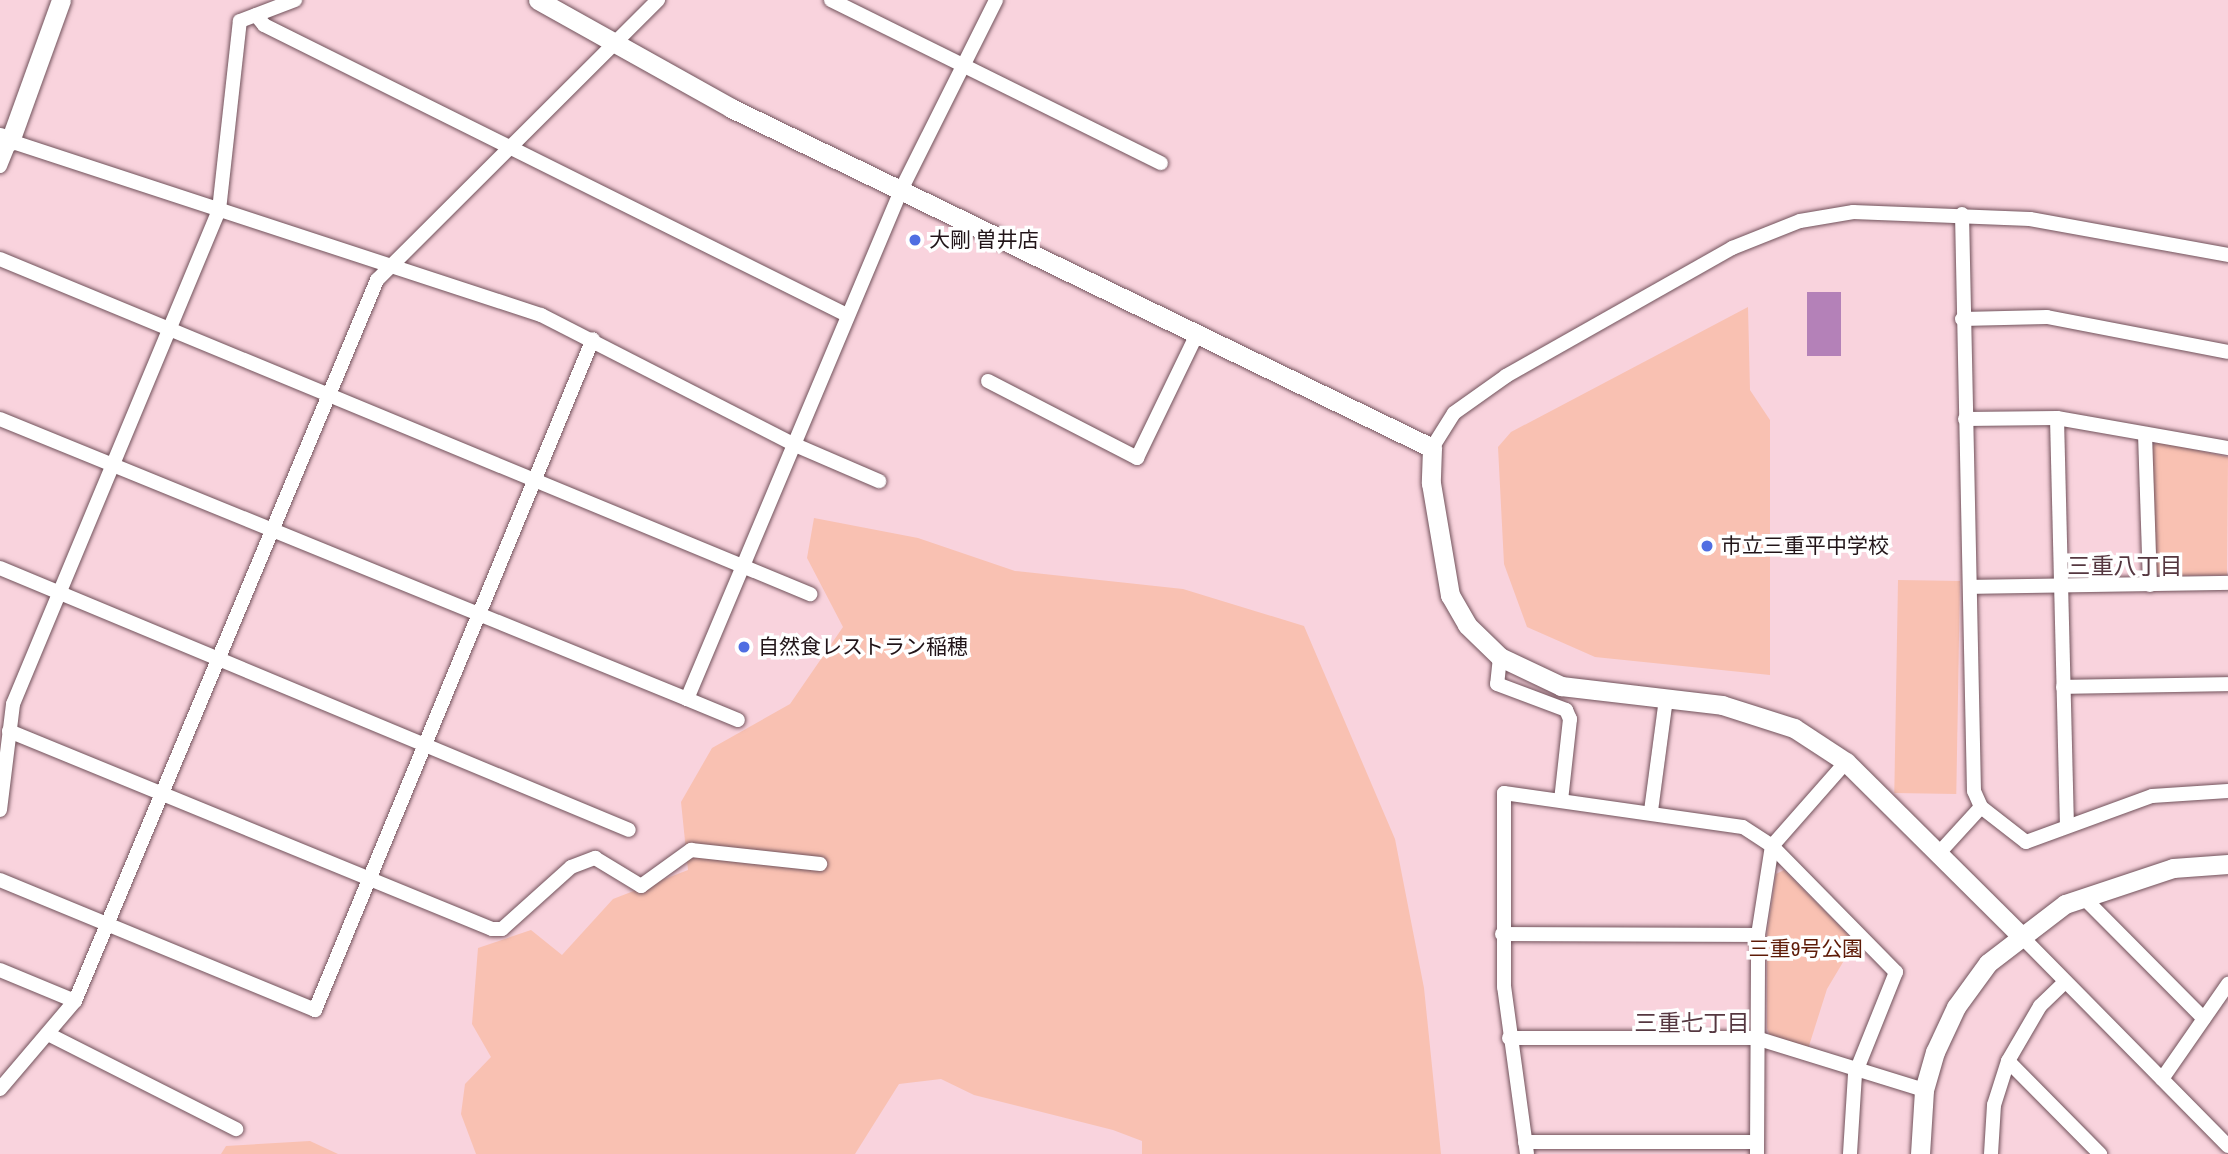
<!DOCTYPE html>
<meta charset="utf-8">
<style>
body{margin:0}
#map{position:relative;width:2228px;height:1154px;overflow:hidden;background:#f9d3dd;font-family:"Archivo Narrow","Noto Sans JP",sans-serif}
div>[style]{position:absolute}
.green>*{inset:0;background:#f9c1b2;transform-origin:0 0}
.water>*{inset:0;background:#b481b8;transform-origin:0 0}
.roads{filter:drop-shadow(0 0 2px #71525b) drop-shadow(0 0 2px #71525b)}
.minor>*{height:14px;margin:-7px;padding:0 7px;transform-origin:7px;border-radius:7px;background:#fff}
.tertiary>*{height:19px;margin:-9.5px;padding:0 9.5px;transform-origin:9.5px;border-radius:9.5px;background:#fff}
.dots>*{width:19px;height:19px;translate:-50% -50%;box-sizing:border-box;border:4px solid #fff;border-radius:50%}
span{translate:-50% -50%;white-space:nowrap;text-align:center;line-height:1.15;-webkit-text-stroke:7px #fff;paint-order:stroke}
.poi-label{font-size:21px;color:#221519}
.left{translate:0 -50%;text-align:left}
.park-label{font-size:21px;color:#5e1b07}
.neighbourhood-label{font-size:23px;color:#553740}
</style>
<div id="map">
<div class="green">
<i style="clip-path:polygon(1748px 307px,1750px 390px,1770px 420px,1770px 675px,1595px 657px,1527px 627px,1504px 564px,1498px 447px,1511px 432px)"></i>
<i style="clip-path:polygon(2158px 442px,2228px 457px,2227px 575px,2161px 576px,2155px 570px,2151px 447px)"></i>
<i style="clip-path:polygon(814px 518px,918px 538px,1015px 571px,1183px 589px,1304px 626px,1395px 839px,1424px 988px,1441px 1154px,1142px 1154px,1142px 1141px,1113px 1130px,974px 1095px,941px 1079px,899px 1084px,855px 1154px,476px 1154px,461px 1114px,465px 1084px,491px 1057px,472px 1024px,478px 948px,531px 930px,562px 955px,613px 899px,688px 870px,681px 802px,712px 748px,790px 704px,843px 627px,807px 558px)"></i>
<i style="left:1960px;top:581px;width:213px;height:62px;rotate:91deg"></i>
<i style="clip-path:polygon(1784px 870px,1855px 942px,1827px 989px,1808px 1049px,1770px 1036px,1767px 1028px,1767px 934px,1776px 874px)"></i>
<i style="clip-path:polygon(310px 1141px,338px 1154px,221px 1154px,226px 1146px)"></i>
</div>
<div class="water">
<i style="left:1807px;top:292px;width:34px;height:64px"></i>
</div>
<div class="roads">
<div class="minor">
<i style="left:831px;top:0;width:368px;rotate:26.3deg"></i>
<i style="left:256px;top:15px;width:13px;rotate:51deg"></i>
<i style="left:264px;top:25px;width:651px;rotate:26.45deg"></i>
<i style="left:0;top:166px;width:27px;rotate:-68deg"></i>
<i style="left:10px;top:141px;width:559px;rotate:18.14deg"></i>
<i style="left:541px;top:315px;width:283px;rotate:27.1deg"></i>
<i style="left:793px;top:444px;width:94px;rotate:23.3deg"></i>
<i style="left:1962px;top:214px;width:577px;rotate:88.81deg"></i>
<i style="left:1974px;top:791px;width:17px;rotate:66deg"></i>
<i style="left:1981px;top:807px;width:57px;rotate:37.9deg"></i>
<i style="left:2026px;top:842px;width:134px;rotate:-20.1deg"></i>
<i style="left:2152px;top:796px;width:76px;rotate:-3.8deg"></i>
<i style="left:0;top:259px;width:877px;rotate:22.47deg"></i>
<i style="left:1962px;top:319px;width:85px;rotate:-1.3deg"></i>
<i style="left:2047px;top:317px;width:184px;rotate:10.9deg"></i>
<i style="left:988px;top:381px;width:168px;rotate:27.3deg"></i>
<i style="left:1137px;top:458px;width:140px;rotate:-64.2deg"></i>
<i style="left:2057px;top:418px;width:404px;rotate:88.6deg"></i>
<i style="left:0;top:419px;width:742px;rotate:22.17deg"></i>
<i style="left:687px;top:699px;width:554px;rotate:-67.18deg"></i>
<i style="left:902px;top:188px;width:210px;rotate:-63.4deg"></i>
<i style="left:1965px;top:419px;width:92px;rotate:-0.6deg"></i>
<i style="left:2057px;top:418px;width:174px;rotate:10deg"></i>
<i style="left:2145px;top:434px;width:151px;rotate:88.1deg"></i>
<i style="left:1432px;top:448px;width:41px;rotate:-57.8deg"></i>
<i style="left:1454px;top:413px;width:64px;rotate:-35.4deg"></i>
<i style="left:1506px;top:376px;width:260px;rotate:-29.5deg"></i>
<i style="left:1732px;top:248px;width:73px;rotate:-21.7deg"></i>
<i style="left:1800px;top:221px;width:54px;rotate:-9.6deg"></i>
<i style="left:1853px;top:212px;width:177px;rotate:2.3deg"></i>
<i style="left:2030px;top:219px;width:201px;rotate:10.3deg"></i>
<i style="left:0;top:568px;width:681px;rotate:22.61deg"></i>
<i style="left:1970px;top:587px;width:258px;rotate:-0.9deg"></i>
<i style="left:1500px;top:657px;width:27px;rotate:96deg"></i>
<i style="left:1497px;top:684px;width:74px;rotate:20.6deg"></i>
<i style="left:1566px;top:710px;width:10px;rotate:66deg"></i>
<i style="left:1570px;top:719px;width:81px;rotate:96.3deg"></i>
<i style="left:2063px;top:687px;width:165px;rotate:-1deg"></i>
<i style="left:687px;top:699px;width:55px;rotate:22.4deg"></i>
<i style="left:9px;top:731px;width:522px;rotate:22.29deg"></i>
<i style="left:492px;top:929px;width:10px"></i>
<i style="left:502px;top:929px;width:93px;rotate:-41.9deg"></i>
<i style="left:571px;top:867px;width:26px;rotate:-21deg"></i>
<i style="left:595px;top:858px;width:54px;rotate:31.3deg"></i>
<i style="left:641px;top:886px;width:62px;rotate:-35.8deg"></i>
<i style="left:691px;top:850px;width:130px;rotate:6.2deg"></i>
<i style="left:0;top:810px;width:107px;rotate:-83deg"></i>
<i style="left:13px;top:704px;width:535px;rotate:-67.36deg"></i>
<i style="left:219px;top:210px;width:190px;rotate:-83.7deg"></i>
<i style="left:240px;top:21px;width:59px;rotate:-20.9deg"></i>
<i style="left:1651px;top:811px;width:114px;rotate:-82.4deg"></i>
<i style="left:1939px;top:853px;width:62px;rotate:-47.6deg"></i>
<i style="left:0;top:880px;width:341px;rotate:22.4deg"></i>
<i style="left:315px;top:1010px;width:726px;rotate:-67.5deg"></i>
<i style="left:2084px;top:898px;width:170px;rotate:45.2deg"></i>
<i style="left:1502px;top:934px;width:256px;rotate:0.2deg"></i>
<i style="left:2021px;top:936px;width:295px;rotate:45.4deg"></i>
<i style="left:0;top:970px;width:81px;rotate:22.5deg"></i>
<i style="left:48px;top:1034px;width:211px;rotate:26.8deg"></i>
<i style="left:1509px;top:1038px;width:247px"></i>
<i style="left:1756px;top:1038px;width:176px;rotate:17.2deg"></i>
<i style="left:2008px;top:1061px;width:131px;rotate:45.3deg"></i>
<i style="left:2162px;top:1079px;width:116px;rotate:-55.2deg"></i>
<i style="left:0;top:1089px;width:116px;rotate:-49.6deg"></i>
<i style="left:75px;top:1001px;width:782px;rotate:-67.27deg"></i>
<i style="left:377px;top:280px;width:397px;rotate:-44.9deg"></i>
<i style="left:1525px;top:1142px;width:232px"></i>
<i style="left:1527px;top:1154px;width:169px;rotate:-97.8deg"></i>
<i style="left:1504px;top:987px;width:194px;rotate:-90deg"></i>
<i style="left:1504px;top:793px;width:241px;rotate:8.1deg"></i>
<i style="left:1743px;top:827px;width:35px;rotate:33deg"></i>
<i style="left:1772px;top:846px;width:177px;rotate:45.5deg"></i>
<i style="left:1896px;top:972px;width:110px;rotate:111.9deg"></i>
<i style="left:1855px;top:1074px;width:80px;rotate:93.6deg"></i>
<i style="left:1757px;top:1154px;width:219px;rotate:-89.7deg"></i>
<i style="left:1758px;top:935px;width:90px;rotate:-81.1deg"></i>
<i style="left:1772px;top:846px;width:112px;rotate:-48.6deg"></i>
<i style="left:1991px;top:1154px;width:49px;rotate:-86.5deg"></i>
<i style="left:1994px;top:1105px;width:46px;rotate:-72.3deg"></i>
<i style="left:2008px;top:1061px;width:64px;rotate:-59.8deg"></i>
<i style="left:2040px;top:1006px;width:35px;rotate:-44deg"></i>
</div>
<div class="tertiary">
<i style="left:538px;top:0;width:221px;rotate:29.2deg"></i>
<i style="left:731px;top:108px;width:779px;rotate:25.87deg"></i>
<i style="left:1432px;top:448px;width:35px;rotate:92deg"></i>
<i style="left:1431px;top:483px;width:114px;rotate:80.4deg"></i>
<i style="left:1450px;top:595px;width:34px;rotate:60deg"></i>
<i style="left:1467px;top:625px;width:46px;rotate:44.1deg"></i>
<i style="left:1500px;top:657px;width:68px;rotate:25.4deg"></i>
<i style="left:1561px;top:686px;width:162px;rotate:6.7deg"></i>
<i style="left:1722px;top:705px;width:76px;rotate:17.7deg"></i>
<i style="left:1794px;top:728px;width:62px;rotate:33.2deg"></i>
<i style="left:1846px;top:762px;width:247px;rotate:44.8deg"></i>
<i style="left:0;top:137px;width:11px;rotate:22deg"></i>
<i style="left:10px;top:141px;width:150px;rotate:-70.1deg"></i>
<i style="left:1920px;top:1154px;width:64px;rotate:-86.4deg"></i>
<i style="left:1924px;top:1090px;width:40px;rotate:-74deg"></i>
<i style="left:1935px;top:1052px;width:50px;rotate:-65deg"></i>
<i style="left:1956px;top:1007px;width:54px;rotate:-54deg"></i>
<i style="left:1988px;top:963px;width:97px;rotate:-37.5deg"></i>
<i style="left:2065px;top:904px;width:114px;rotate:-18.4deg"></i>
<i style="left:2173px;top:868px;width:55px;rotate:-4.2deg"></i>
</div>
</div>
<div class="dots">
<i style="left:915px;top:240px;background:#506ee2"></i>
<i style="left:1707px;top:546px;background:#506ee2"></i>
<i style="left:744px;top:647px;background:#506ee2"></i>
</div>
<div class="poi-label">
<span class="left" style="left:929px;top:240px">大剛 曽井店</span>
<span class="left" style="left:1721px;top:546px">市立三重平中学校</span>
<span class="left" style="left:758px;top:647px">自然食レストラン稲穂</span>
</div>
<div class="park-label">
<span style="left:1806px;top:949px">三重9号公園</span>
</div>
<div class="neighbourhood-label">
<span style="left:2125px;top:566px">三重八丁目</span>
<span style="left:1692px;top:1023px">三重七丁目</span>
</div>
</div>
